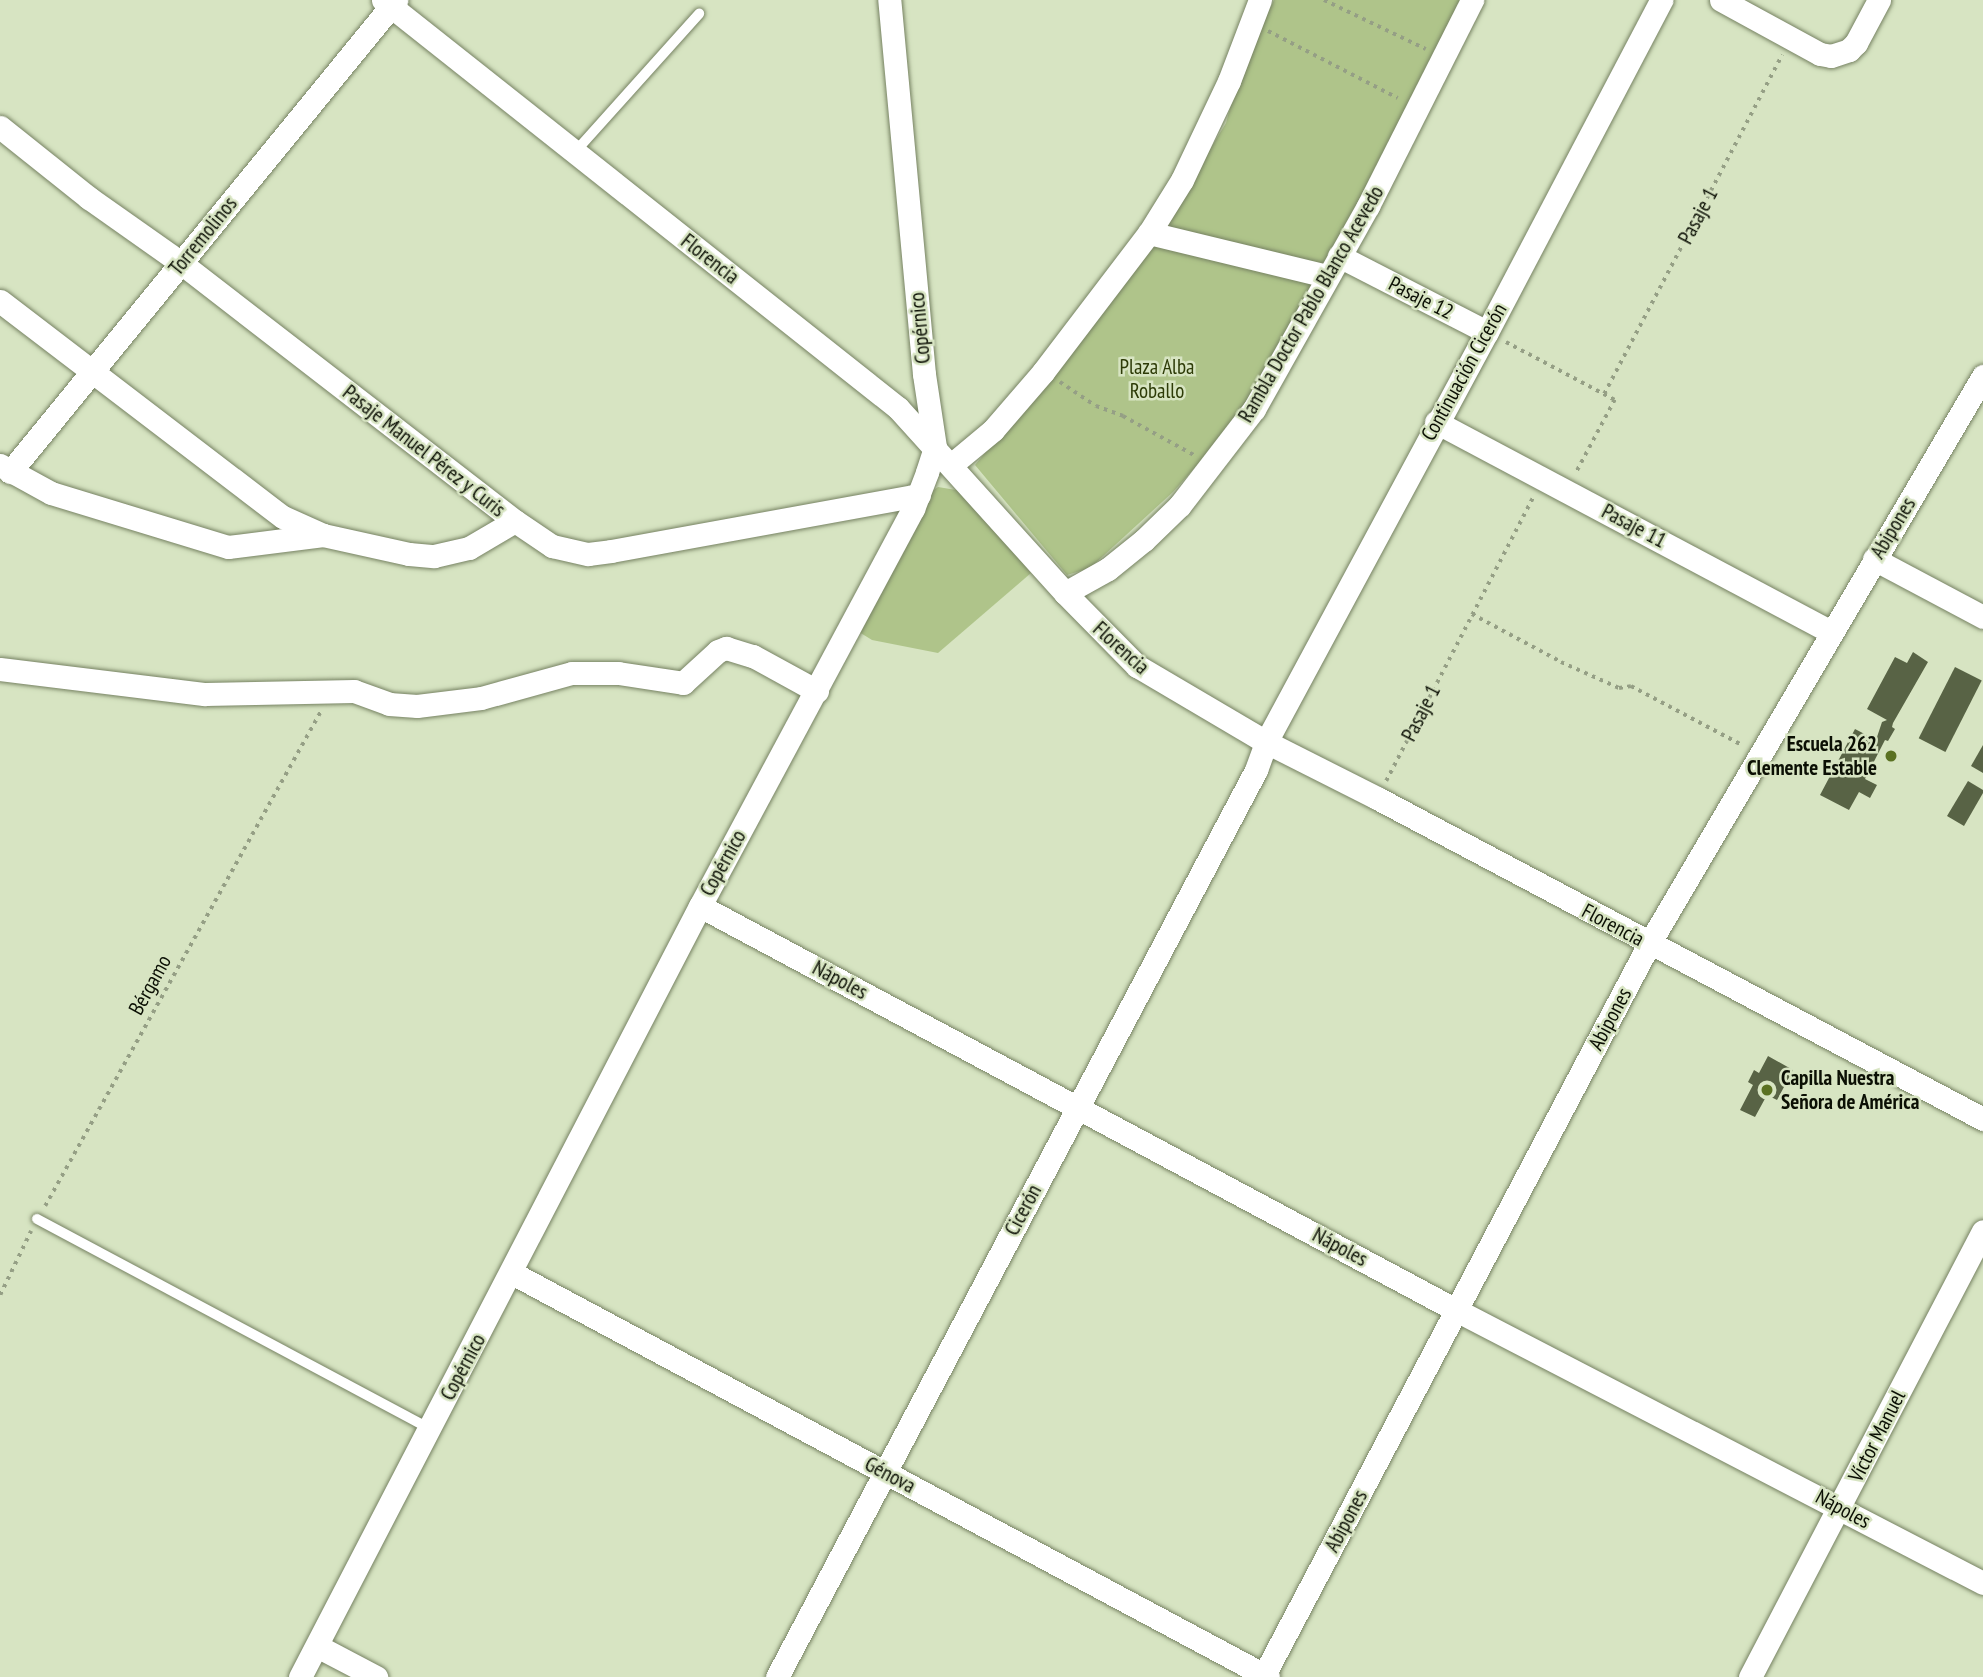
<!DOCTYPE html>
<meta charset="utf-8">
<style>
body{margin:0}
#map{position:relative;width:1983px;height:1677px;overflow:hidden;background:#d7e4c2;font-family:"PT Sans Narrow",sans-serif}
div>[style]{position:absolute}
.green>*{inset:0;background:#afc48a}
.building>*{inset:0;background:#586345;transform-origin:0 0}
.path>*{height:3.5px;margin-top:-1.75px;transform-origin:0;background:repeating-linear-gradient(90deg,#959f85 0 3.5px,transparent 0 8.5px)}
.roads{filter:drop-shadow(0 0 2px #768262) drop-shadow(0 0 2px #768262)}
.service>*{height:10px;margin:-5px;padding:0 5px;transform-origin:5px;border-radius:5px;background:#fff}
.minor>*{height:23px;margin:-11.5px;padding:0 11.5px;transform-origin:11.5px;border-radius:11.5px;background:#fff}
.dots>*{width:19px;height:19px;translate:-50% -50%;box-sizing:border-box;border:4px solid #d7e4c2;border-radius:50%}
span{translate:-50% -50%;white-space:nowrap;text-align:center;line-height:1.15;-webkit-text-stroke:5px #d7e4c2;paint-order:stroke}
.street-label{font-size:21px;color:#0b0f04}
.park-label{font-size:21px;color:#2d3b07}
.poi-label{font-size:21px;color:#0b0f04;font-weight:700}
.right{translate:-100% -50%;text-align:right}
.left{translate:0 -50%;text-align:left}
</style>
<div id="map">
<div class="green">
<i style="clip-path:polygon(1274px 0,1460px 0,1331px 257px,1264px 378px,1222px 437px,1173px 492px,1090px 568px,1067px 575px,975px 465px,1034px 395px,1174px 209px,1226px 123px,1240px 71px)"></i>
<i style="clip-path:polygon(938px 487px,962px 491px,1031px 573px,938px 653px,872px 640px,859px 632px,924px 497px)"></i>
</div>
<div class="building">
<i style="clip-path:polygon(1913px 652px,1928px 662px,1893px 723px,1892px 727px,1895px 729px,1888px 741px,1885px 740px,1865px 779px,1877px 785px,1870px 798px,1859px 792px,1849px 810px,1820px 795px,1855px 729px,1876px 740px,1882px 722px,1887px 720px,1867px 709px,1895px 657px,1907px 663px)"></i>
<i style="left:1955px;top:667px;width:30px;height:80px;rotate:27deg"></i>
<i style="clip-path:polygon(1983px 745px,1983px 773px,1971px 766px)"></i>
<i style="clip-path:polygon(1968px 781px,1983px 790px,1983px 793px,1964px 826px,1947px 816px)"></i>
<i style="clip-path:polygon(1768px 1056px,1793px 1070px,1777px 1100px,1767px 1095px,1755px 1117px,1740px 1110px,1753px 1085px,1748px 1082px,1754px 1070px,1759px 1073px)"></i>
</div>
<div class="path">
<i style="left:1324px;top:0;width:113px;rotate:25.7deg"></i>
<i style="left:1268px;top:31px;width:146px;rotate:27.3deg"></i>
<i style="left:1506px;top:342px;width:123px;rotate:28deg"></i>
<i style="left:1615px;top:400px;width:83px;rotate:118.1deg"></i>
<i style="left:1060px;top:382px;width:43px;rotate:33.7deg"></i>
<i style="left:1096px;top:406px;width:29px;rotate:20deg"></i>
<i style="left:1123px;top:416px;width:81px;rotate:28.8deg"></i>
<i style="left:1604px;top:394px;width:383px;rotate:-62.3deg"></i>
<i style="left:1472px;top:614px;width:101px;rotate:28.3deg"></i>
<i style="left:1561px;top:662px;width:64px;rotate:24.1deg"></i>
<i style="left:1619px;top:688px;width:12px;rotate:-9deg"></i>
<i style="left:1631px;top:686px;width:126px;rotate:28deg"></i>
<i style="left:1386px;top:781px;width:322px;rotate:-62.6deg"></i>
<i style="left:45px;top:1206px;width:567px;rotate:-60.86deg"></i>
<i style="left:0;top:1295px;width:71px;rotate:-64.2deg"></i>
</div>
<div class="roads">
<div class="service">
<i style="left:575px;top:152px;width:186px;rotate:-48.1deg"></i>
<i style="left:37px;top:1219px;width:446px;rotate:28.1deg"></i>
</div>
<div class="minor">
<i style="left:383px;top:0;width:657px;rotate:38.39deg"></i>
<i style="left:898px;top:408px;width:249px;rotate:47.9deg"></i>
<i style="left:1065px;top:593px;width:103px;rotate:45.4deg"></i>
<i style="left:1137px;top:666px;width:150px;rotate:30.5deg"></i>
<i style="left:1266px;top:742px;width:124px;rotate:26.8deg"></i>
<i style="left:1377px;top:798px;width:686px;rotate:27.91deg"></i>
<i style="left:1721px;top:0;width:113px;rotate:28.6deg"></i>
<i style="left:1820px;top:54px;width:11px;rotate:10deg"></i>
<i style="left:1831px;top:56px;width:19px;rotate:-18deg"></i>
<i style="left:1849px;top:50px;width:10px;rotate:-45deg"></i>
<i style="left:1856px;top:43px;width:49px;rotate:-61.9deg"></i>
<i style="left:0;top:127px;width:114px;rotate:38.6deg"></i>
<i style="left:89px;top:198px;width:113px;rotate:35.2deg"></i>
<i style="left:181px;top:263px;width:422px;rotate:37.7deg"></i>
<i style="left:515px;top:521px;width:45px;rotate:34deg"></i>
<i style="left:552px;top:546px;width:37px;rotate:13deg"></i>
<i style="left:588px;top:554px;width:23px;rotate:-7deg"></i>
<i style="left:611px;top:551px;width:313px;rotate:-10.3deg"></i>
<i style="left:1149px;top:233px;width:183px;rotate:13.6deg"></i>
<i style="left:1339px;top:256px;width:166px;rotate:27.2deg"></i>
<i style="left:0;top:301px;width:356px;rotate:37.4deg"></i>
<i style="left:283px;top:517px;width:44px;rotate:24.2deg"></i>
<i style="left:1436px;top:422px;width:447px;rotate:28deg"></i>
<i style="left:0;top:465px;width:58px;rotate:28.8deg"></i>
<i style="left:51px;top:493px;width:185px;rotate:17deg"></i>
<i style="left:228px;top:547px;width:96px;rotate:-7.2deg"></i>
<i style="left:323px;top:535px;width:88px;rotate:12.5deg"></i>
<i style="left:409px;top:554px;width:25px;rotate:5deg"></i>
<i style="left:434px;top:556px;width:36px;rotate:-13deg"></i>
<i style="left:469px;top:548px;width:53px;rotate:-30.4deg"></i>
<i style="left:951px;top:465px;width:55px;rotate:-39.8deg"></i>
<i style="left:993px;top:430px;width:77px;rotate:-49.2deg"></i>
<i style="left:1043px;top:372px;width:175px;rotate:-52.7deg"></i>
<i style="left:1149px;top:233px;width:62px;rotate:-58.1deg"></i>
<i style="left:1182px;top:180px;width:110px;rotate:-64.6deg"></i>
<i style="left:1229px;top:81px;width:87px;rotate:-69.1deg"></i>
<i style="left:10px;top:472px;width:610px;rotate:-50.72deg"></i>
<i style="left:1874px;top:559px;width:123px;rotate:28deg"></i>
<i style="left:1065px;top:593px;width:49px;rotate:-29.2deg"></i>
<i style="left:1108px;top:569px;width:46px;rotate:-38.9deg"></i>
<i style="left:1144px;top:540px;width:50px;rotate:-44.2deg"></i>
<i style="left:1180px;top:505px;width:121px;rotate:-52.4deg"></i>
<i style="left:1254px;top:409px;width:233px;rotate:-60.7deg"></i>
<i style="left:1368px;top:206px;width:231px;rotate:-63.2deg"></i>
<i style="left:0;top:669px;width:207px;rotate:7deg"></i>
<i style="left:205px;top:694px;width:149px;rotate:-1.2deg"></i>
<i style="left:354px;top:691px;width:37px;rotate:20deg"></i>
<i style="left:389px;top:704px;width:28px;rotate:4deg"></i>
<i style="left:417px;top:706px;width:64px;rotate:-7.1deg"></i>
<i style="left:481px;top:698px;width:94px;rotate:-15.4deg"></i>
<i style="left:572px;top:673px;width:46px"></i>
<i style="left:618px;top:673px;width:66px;rotate:8.7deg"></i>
<i style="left:683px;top:683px;width:47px;rotate:-42.4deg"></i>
<i style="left:718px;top:651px;width:9px;rotate:-21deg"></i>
<i style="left:726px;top:648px;width:28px;rotate:17deg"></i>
<i style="left:753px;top:656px;width:73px;rotate:28.7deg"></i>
<i style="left:700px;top:906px;width:859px;rotate:28.12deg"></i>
<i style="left:1458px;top:1311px;width:591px;rotate:27.39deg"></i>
<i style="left:512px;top:1273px;width:857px;rotate:28.12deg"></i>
<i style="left:317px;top:1646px;width:67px;rotate:27.7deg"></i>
<i style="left:300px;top:1677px;width:869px;rotate:-62.58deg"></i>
<i style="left:700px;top:906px;width:451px;rotate:-61.8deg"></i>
<i style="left:913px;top:509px;width:40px;rotate:-69deg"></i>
<i style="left:927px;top:472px;width:26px;rotate:-72deg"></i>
<i style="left:935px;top:447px;width:74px;rotate:-98.6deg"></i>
<i style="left:924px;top:374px;width:376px;rotate:-95.3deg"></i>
<i style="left:777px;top:1677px;width:1026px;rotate:-62.16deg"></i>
<i style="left:1256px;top:770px;width:30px;rotate:-70deg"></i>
<i style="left:1266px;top:742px;width:466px;rotate:-61.7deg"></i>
<i style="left:1487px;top:332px;width:375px;rotate:-62.3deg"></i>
<i style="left:1263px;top:1677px;width:828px;rotate:-62.23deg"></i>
<i style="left:1649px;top:944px;width:659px;rotate:-59.54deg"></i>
<i style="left:1750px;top:1677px;width:503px;rotate:-62.42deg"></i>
</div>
</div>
<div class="dots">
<i style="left:1891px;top:756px;background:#5a7122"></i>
<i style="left:1767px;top:1090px;background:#5a7122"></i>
</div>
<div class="street-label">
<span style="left:1698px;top:216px;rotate:-62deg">Pasaje 1</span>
<span style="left:203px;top:236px;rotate:-51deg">Torremolinos</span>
<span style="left:710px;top:259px;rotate:38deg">Florencia</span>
<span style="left:1421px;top:298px;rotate:27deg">Pasaje 12</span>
<span style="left:1311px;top:304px;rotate:-60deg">Rambla Doctor Pablo Blanco Acevedo</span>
<span style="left:920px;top:328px;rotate:-95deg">Copérnico</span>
<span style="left:1464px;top:372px;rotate:-61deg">Continuación Cicerón</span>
<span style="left:424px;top:451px;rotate:38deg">Pasaje Manuel Pérez y Curis</span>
<span style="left:1634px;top:526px;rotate:28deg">Pasaje 11</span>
<span style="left:1893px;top:528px;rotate:-59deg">Abipones</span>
<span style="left:1121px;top:648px;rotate:42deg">Florencia</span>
<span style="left:1421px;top:713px;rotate:-63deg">Pasaje 1</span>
<span style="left:723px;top:863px;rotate:-61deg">Copérnico</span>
<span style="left:1613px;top:925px;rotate:28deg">Florencia</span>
<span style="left:840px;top:980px;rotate:28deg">Nápoles</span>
<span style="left:150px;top:985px;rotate:-61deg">Bérgamo</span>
<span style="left:1610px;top:1019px;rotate:-62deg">Abipones</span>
<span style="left:1023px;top:1210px;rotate:-62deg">Cicerón</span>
<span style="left:1340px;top:1247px;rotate:28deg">Nápoles</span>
<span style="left:463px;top:1367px;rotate:-62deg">Copérnico</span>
<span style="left:1877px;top:1436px;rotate:-63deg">Víctor Manuel</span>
<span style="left:890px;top:1475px;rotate:28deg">Génova</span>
<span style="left:1843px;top:1509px;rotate:28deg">Nápoles</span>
<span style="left:1346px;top:1521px;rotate:-62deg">Abipones</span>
</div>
<div class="park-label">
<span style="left:1157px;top:379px">Plaza Alba<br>Roballo</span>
</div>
<div class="poi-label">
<span class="right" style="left:1877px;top:756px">Escuela 262<br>Clemente Estable</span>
<span class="left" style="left:1781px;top:1090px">Capilla Nuestra<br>Señora de América</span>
</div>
</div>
